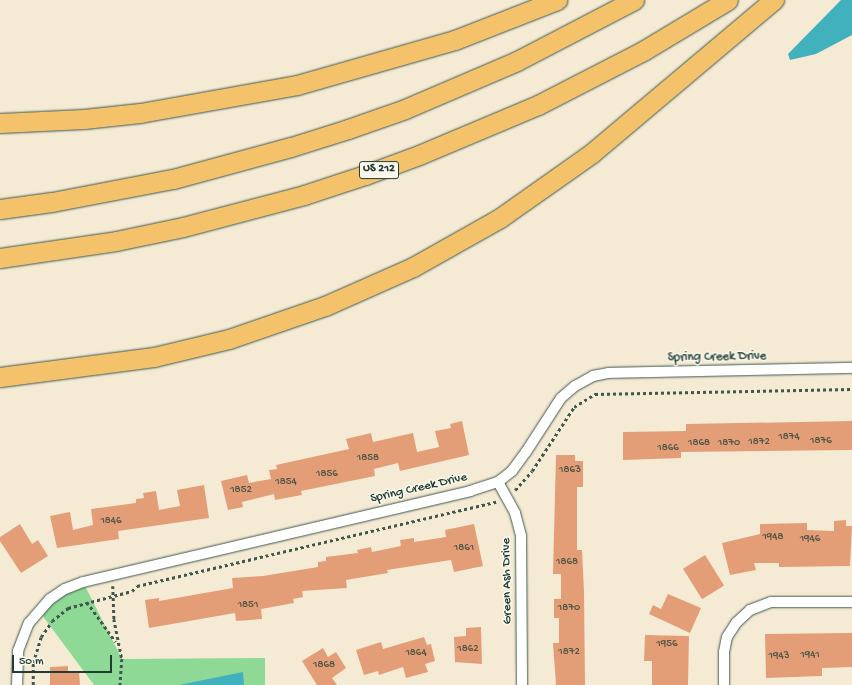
<!DOCTYPE html>
<style>
body{margin:0}
#map{position:relative;width:852px;height:685px;overflow:hidden;background:#f5ebd5;font-family:"Gochi Hand",sans-serif}
div>[style]{position:absolute}
.green>*{inset:0;background:#8ed995}
.water>*{inset:0;background:#42b1be}
.building>*{inset:0;background:#e39e78;transform-origin:0 0}
.path>*{height:2.5px;margin-top:-1.25px;transform-origin:0;background:repeating-linear-gradient(90deg,#3f574c 0 3px,transparent 0 6px)}
.roads{filter:drop-shadow(0 0 1px #3f574c) drop-shadow(0 0 1px #3f574c)}
.minor>*{height:10px;margin:-5px;padding:0 5px;transform-origin:5px;border-radius:5px;background:#fff}
.motorway>*{height:19px;margin:-9.5px;padding:0 9.5px;transform-origin:9.5px;border-radius:9.5px;background:#f3c26a}
span{translate:-50% -50%;white-space:nowrap;text-align:center;line-height:1.15;-webkit-text-stroke:3px #fbf7ec;paint-order:stroke}
.number-label{font-size:11px;color:#505545}
.number-label span{-webkit-text-stroke-width:0}
.shield-label span{padding:1px 3px;background:#fbf7ec;border:1px solid;border-radius:3px;-webkit-text-stroke-width:0}
.shield-label{font-size:12px;color:#1f3d34;font-weight:700}
.street-label{font-size:13px;color:#1f3d34}
.scale{position:absolute;left:12px;top:655px;width:100px;height:18px;box-sizing:border-box;border:2px solid #1f3d34;border-top:0;padding-left:5px;font-size:12px;line-height:14px;white-space:nowrap;color:#1f3d34;-webkit-text-stroke:3px #fbf7ec;paint-order:stroke}
</style>
<div id="map">
<div class="green">
<i style="clip-path:polygon(83px 582px,122px 659px,265px 658px,265px 685px,94px 685px,39px 611px)"></i>
</div>
<div class="water">
<i style="clip-path:polygon(841px 0,852px 0,852px 35px,816px 54px,790px 60px,788px 54px)"></i>
<i style="clip-path:polygon(243px 672px,244px 685px,179px 685px)"></i>
</div>
<div class="building">
<i style="clip-path:polygon(462px 421px,469px 455px,400px 471px,398px 463px,374px 469px,375px 476px,301px 491px,302px 495px,275px 500px,274px 494px,242px 502px,243px 507px,228px 510px,221px 481px,247px 475px,249px 483px,271px 479px,269px 470px,277px 469px,276px 465px,349px 449px,346px 439px,371px 433px,373px 442px,413px 433px,417px 452px,439px 447px,435px 431px,451px 428px,450px 424px)"></i>
<i style="clip-path:polygon(852px 421px,852px 450px,681px 452px,681px 458px,623px 460px,623px 432px,686px 431px,686px 424px)"></i>
<i style="clip-path:polygon(556px 455px,575px 455px,575px 461px,583px 461px,583px 487px,577px 487px,577px 550px,582px 550px,584px 592px,585px 685px,556px 685px,553px 643px,559px 643px,559px 618px,554px 618px,554px 599px,561px 599px,561px 574px,553px 574px)"></i>
<i style="clip-path:polygon(204px 485px,209px 518px,118px 531px,119px 539px,57px 548px,50px 516px,70px 512px,73px 530px,93px 525px,91px 509px,136px 503px,136px 499px,144px 498px,143px 493px,156px 491px,159px 510px,180px 506px,177px 490px)"></i>
<i style="clip-path:polygon(846px 520px,846px 526px,852px 526px,850px 566px,779px 567px,779px 563px,754px 563px,756px 570px,730px 575px,722px 543px,760px 534px,760px 524px,807px 523px,807px 530px,834px 531px,834px 521px)"></i>
<i style="clip-path:polygon(20px 524px,32px 544px,38px 540px,48px 556px,21px 573px,0 541px,0 537px)"></i>
<i style="clip-path:polygon(474px 524px,483px 566px,454px 572px,451px 560px,387px 570px,388px 573px,346px 580px,347px 588px,302px 591px,303px 597px,293px 599px,294px 603px,261px 609px,262px 619px,236px 621px,235px 613px,149px 628px,145px 600px,159px 598px,159px 601px,233px 588px,232px 578px,263px 576px,318px 567px,318px 562px,326px 561px,326px 557px,358px 553px,357px 550px,371px 547px,372px 552px,401px 546px,400px 540px,414px 538px,414px 542px,446px 537px,445px 530px)"></i>
<i style="left:705px;top:555px;width:36px;height:26px;rotate:58deg"></i>
<i style="clip-path:polygon(668px 594px,701px 608px,690px 633px,649px 614px,653px 605px,661px 609px)"></i>
<i style="clip-path:polygon(481px 627px,482px 664px,455px 662px,454px 637px,466px 636px,466px 628px)"></i>
<i style="clip-path:polygon(852px 633px,852px 667px,822px 668px,822px 676px,766px 678px,765px 634px)"></i>
<i style="clip-path:polygon(645px 635px,689px 636px,688px 685px,652px 685px,652px 661px,644px 661px)"></i>
<i style="clip-path:polygon(424px 637px,427px 645px,431px 644px,435px 661px,425px 664px,428px 672px,406px 678px,403px 667px,379px 675px,378px 671px,364px 675px,356px 650px,381px 642px,383px 649px)"></i>
<i style="clip-path:polygon(323px 648px,328px 657px,336px 652px,346px 668px,332px 678px,337px 685px,317px 685px,302px 661px)"></i>
<i style="clip-path:polygon(68px 666px,68px 672px,79px 672px,80px 685px,50px 685px,50px 667px)"></i>
</div>
<div class="path">
<i style="left:515px;top:490px;width:25px;rotate:-48deg"></i>
<i style="left:532px;top:471px;width:77px;rotate:-56.7deg"></i>
<i style="left:574px;top:407px;width:25px;rotate:-32deg"></i>
<i style="left:595px;top:394px;width:257px;rotate:-1.1deg"></i>
<i style="left:113px;top:586px;width:33px;rotate:88deg"></i>
<i style="left:114px;top:619px;width:41px;rotate:78.7deg"></i>
<i style="left:122px;top:659px;width:26px;rotate:94deg"></i>
<i style="left:87px;top:602px;width:49px;rotate:54.1deg"></i>
<i style="left:33px;top:685px;width:22px;rotate:-90deg"></i>
<i style="left:33px;top:663px;width:27px;rotate:-73deg"></i>
<i style="left:41px;top:637px;width:19px;rotate:-55deg"></i>
<i style="left:52px;top:621px;width:21px;rotate:-39deg"></i>
<i style="left:68px;top:608px;width:66px;rotate:-14.9deg"></i>
<i style="left:132px;top:591px;width:7px;rotate:-45deg"></i>
<i style="left:137px;top:586px;width:369px;rotate:-13.2deg"></i>
</div>
<div class="roads">
<div class="minor">
<i style="left:498px;top:482px;width:35px;rotate:61deg"></i>
<i style="left:515px;top:513px;width:24px;rotate:75deg"></i>
<i style="left:521px;top:536px;width:149px;rotate:89.6deg"></i>
<i style="left:17px;top:685px;width:34px;rotate:-88deg"></i>
<i style="left:18px;top:651px;width:30px;rotate:-69deg"></i>
<i style="left:29px;top:623px;width:32px;rotate:-49deg"></i>
<i style="left:50px;top:599px;width:18px;rotate:-34deg"></i>
<i style="left:65px;top:589px;width:19px;rotate:-21deg"></i>
<i style="left:83px;top:582px;width:398px;rotate:-13.2deg"></i>
<i style="left:470px;top:491px;width:29px;rotate:-18deg"></i>
<i style="left:498px;top:482px;width:18px;rotate:-38deg"></i>
<i style="left:512px;top:471px;width:24px;rotate:-54deg"></i>
<i style="left:526px;top:452px;width:64px;rotate:-57.1deg"></i>
<i style="left:561px;top:398px;width:18px;rotate:-41deg"></i>
<i style="left:575px;top:386px;width:21px;rotate:-29deg"></i>
<i style="left:593px;top:376px;width:16px;rotate:-11deg"></i>
<i style="left:609px;top:373px;width:243px;rotate:-1.2deg"></i>
<i style="left:724px;top:685px;width:33px;rotate:-90deg"></i>
<i style="left:724px;top:652px;width:15px;rotate:-79deg"></i>
<i style="left:727px;top:637px;width:17px;rotate:-57deg"></i>
<i style="left:736px;top:623px;width:19px;rotate:-43deg"></i>
<i style="left:750px;top:610px;width:22px;rotate:-21deg"></i>
<i style="left:771px;top:602px;width:81px"></i>
</div>
<div class="motorway">
<i style="left:0;top:123px;width:84px;rotate:-2.7deg"></i>
<i style="left:84px;top:119px;width:56px;rotate:-6.1deg"></i>
<i style="left:140px;top:113px;width:159px;rotate:-10.1deg"></i>
<i style="left:297px;top:85px;width:164px;rotate:-15.9deg"></i>
<i style="left:455px;top:40px;width:110px;rotate:-21.4deg"></i>
<i style="left:0;top:209px;width:52px;rotate:-7.7deg"></i>
<i style="left:52px;top:202px;width:123px;rotate:-10.8deg"></i>
<i style="left:173px;top:179px;width:122px;rotate:-15.2deg"></i>
<i style="left:291px;top:147px;width:60px;rotate:-17.5deg"></i>
<i style="left:348px;top:129px;width:60px;rotate:-19.3deg"></i>
<i style="left:405px;top:109px;width:122px;rotate:-23.2deg"></i>
<i style="left:517px;top:61px;width:132px;rotate:-27.5deg"></i>
<i style="left:0;top:258px;width:117px;rotate:-8.3deg"></i>
<i style="left:116px;top:241px;width:68px;rotate:-11.8deg"></i>
<i style="left:183px;top:227px;width:125px;rotate:-14.8deg"></i>
<i style="left:304px;top:195px;width:64px;rotate:-18.2deg"></i>
<i style="left:365px;top:175px;width:58px;rotate:-20.3deg"></i>
<i style="left:419px;top:155px;width:129px;rotate:-22.8deg"></i>
<i style="left:538px;top:105px;width:118px;rotate:-27.2deg"></i>
<i style="left:643px;top:51px;width:99px;rotate:-31deg"></i>
<i style="left:0;top:377px;width:155px;rotate:-7.4deg"></i>
<i style="left:154px;top:357px;width:77px;rotate:-13.5deg"></i>
<i style="left:229px;top:339px;width:102px;rotate:-19deg"></i>
<i style="left:325px;top:306px;width:96px;rotate:-23.9deg"></i>
<i style="left:413px;top:267px;width:100px;rotate:-29.4deg"></i>
<i style="left:500px;top:218px;width:113px;rotate:-35.2deg"></i>
<i style="left:592px;top:153px;width:238px;rotate:-40.1deg"></i>
</div>
</div>
<div class="number-label">
<span style="left:789px;top:437px">1874</span>
<span style="left:821px;top:441px">1876</span>
<span style="left:759px;top:442px">1872</span>
<span style="left:699px;top:443px">1868</span>
<span style="left:729px;top:443px">1870</span>
<span style="left:668px;top:448px">1866</span>
<span style="left:368px;top:458px">1858</span>
<span style="left:570px;top:470px">1863</span>
<span style="left:327px;top:474px">1856</span>
<span style="left:286px;top:482px">1854</span>
<span style="left:241px;top:490px">1852</span>
<span style="left:111px;top:521px">1846</span>
<span style="left:773px;top:537px">1948</span>
<span style="left:810px;top:539px">1946</span>
<span style="left:464px;top:548px">1861</span>
<span style="left:567px;top:562px">1868</span>
<span style="left:248px;top:605px">1851</span>
<span style="left:569px;top:608px">1870</span>
<span style="left:667px;top:644px">1956</span>
<span style="left:468px;top:649px">1862</span>
<span style="left:569px;top:652px">1872</span>
<span style="left:416px;top:653px">1864</span>
<span style="left:810px;top:655px">1941</span>
<span style="left:779px;top:656px">1943</span>
<span style="left:324px;top:665px">1868</span>
</div>
<div class="shield-label">
<span style="left:379px;top:170px">US 212</span>
</div>
<div class="street-label">
<span style="left:717px;top:358px;rotate:-1deg">Spring Creek Drive</span>
<span style="left:419px;top:489px;rotate:-13deg">Spring Creek Drive</span>
<span style="left:508px;top:581px;rotate:-91deg">Green Ash Drive</span>
</div>
<div class="scale">50 m</div>
</div>
